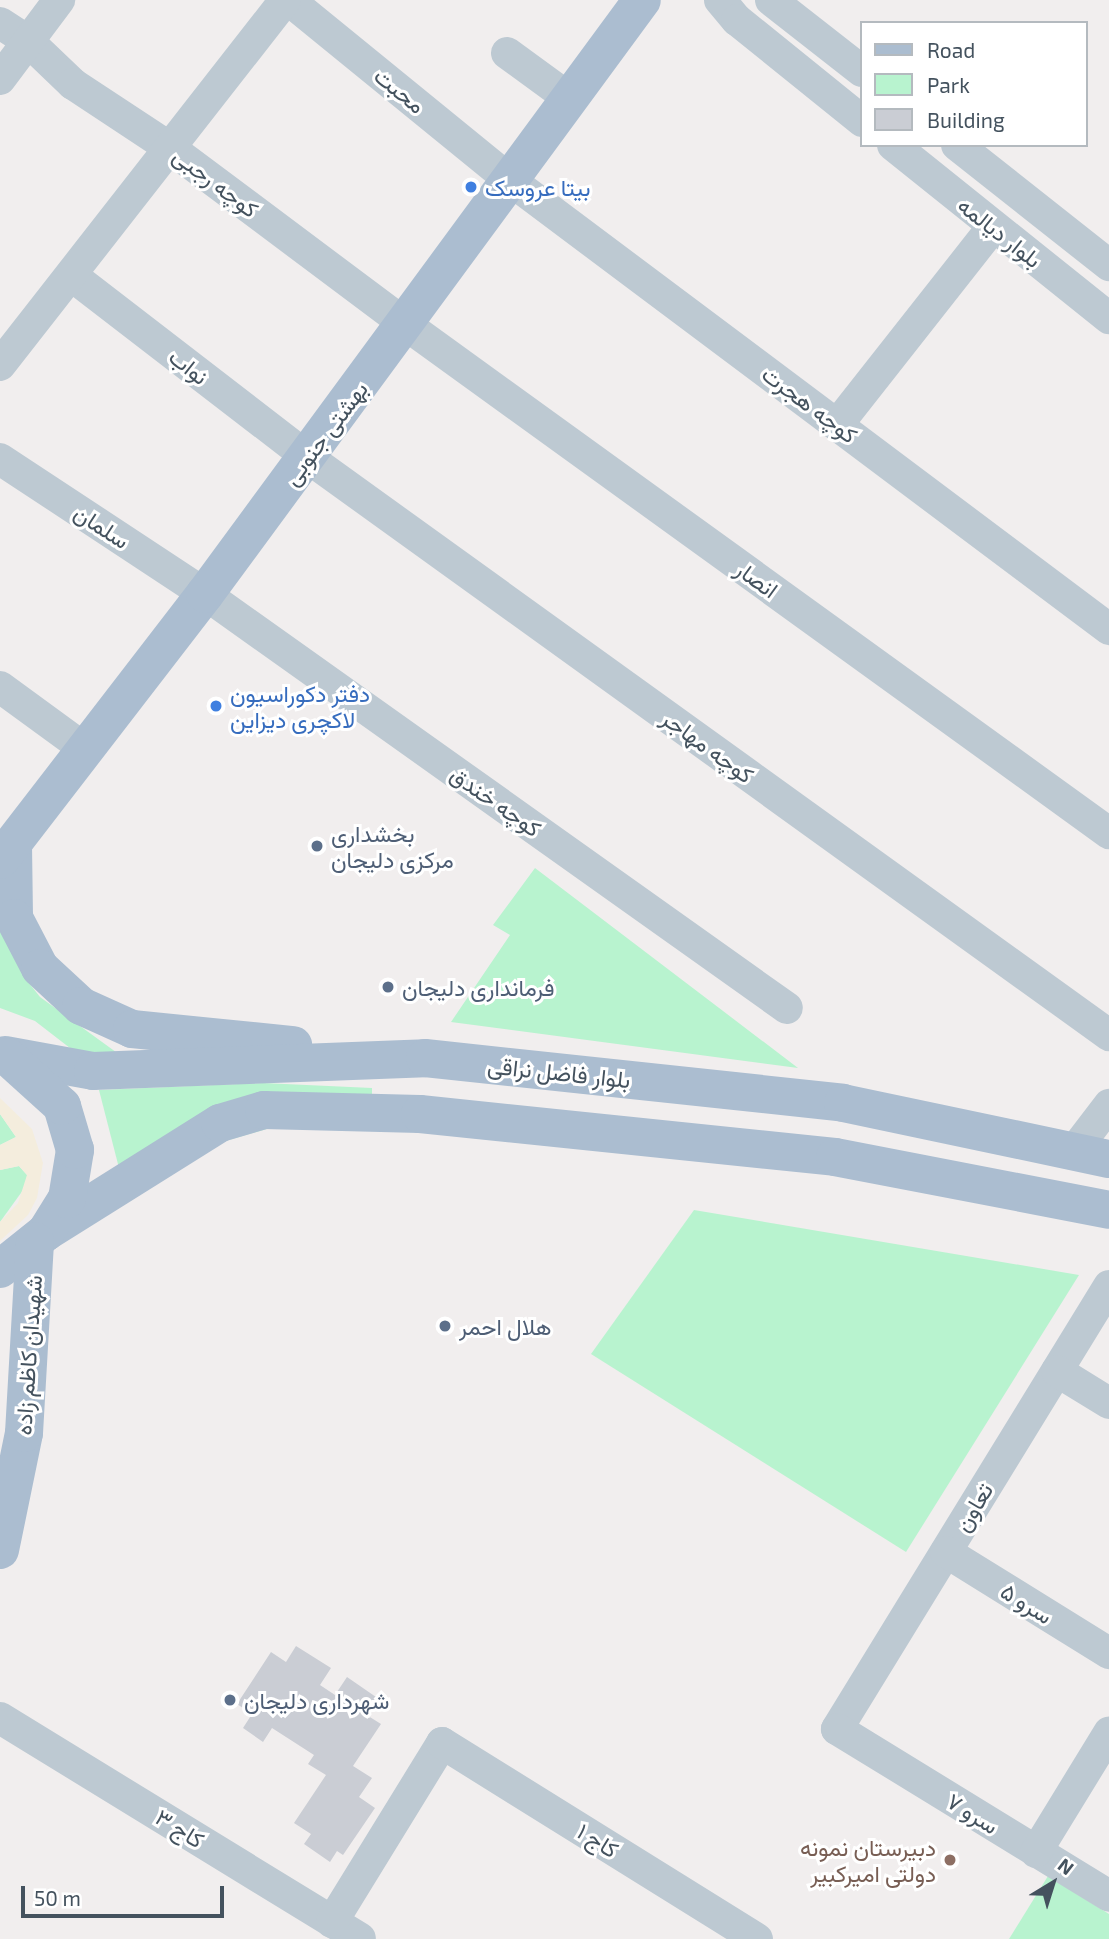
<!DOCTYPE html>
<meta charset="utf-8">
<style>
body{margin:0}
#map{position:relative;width:1109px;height:1939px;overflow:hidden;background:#f1eeee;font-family:"Exo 2",Vazirmatn,sans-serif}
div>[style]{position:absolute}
.green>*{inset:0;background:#b8f3cf}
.sand>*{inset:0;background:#f4eddd}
.building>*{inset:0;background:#cacdd4}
.minor>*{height:32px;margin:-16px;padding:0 16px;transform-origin:16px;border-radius:16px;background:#bdc9d2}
.major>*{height:38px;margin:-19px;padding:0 19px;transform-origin:19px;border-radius:19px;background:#abbdd0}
.dots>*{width:19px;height:19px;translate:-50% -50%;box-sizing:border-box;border:4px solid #fff;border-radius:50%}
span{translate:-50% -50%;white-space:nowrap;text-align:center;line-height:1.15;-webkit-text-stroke:6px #fff;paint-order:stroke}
.street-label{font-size:23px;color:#44525e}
.shop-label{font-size:23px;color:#366cbe}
.left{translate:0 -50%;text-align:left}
.service-label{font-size:23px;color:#4e5e75}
.education-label{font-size:23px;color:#785e54}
.right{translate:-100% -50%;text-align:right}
.legend{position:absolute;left:860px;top:21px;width:228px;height:126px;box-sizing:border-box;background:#fff;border:2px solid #b4babf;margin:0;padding:9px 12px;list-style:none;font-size:21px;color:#44525e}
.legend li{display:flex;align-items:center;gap:14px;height:35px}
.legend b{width:35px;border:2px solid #b4babf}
.north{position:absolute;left:1018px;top:1848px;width:70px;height:70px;-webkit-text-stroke:5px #fff;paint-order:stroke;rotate:38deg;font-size:19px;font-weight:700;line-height:28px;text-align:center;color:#44525e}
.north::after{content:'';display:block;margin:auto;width:24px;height:32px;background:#44525e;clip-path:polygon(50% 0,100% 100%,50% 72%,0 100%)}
.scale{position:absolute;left:21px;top:1886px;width:203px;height:32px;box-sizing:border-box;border:4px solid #44525e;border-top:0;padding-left:9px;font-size:21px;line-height:24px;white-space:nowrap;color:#44525e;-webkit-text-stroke:5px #fff;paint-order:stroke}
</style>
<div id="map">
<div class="green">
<i style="clip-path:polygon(535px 868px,798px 1068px,451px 1022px,510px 935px,493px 925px)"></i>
<i style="clip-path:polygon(0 922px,25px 978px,40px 997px,120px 1055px,79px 1055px,35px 1021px,0 1008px)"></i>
<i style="clip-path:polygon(263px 1083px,372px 1088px,372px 1098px,120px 1172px,99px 1090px)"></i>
<i style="clip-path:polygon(0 1114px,16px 1137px,0 1145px)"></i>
<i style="clip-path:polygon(19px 1166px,27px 1175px,26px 1186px,0 1222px,0 1170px)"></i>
<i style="clip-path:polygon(694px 1210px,1079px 1275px,906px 1552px,591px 1354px)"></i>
<i style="clip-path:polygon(1048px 1876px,1109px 1914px,1109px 1939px,1009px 1939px)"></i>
</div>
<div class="sand">
<i style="clip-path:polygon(0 1098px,32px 1129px,43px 1163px,37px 1198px,28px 1215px,0 1241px,0 1222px,18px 1203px,27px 1175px,19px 1166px,0 1170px,0 1145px,16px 1137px,0 1114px)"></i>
</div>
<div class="building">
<i style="clip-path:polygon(296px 1646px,331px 1668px,320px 1685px,335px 1695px,347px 1677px,376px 1697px,365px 1714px,381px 1724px,353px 1766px,372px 1778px,359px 1797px,375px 1808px,343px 1855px,337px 1851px,330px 1862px,304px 1844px,311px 1834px,294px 1823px,326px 1775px,308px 1764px,314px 1755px,272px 1728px,263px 1742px,243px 1728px,252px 1714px,237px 1704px,271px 1652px,286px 1662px)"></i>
</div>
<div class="minor">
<i style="left:289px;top:0;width:285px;rotate:39.2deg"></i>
<i style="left:510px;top:180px;width:749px;rotate:36.85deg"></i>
<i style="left:720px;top:0;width:26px;rotate:50deg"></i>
<i style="left:737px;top:20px;width:161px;rotate:38.9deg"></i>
<i style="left:771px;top:0;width:115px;rotate:38deg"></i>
<i style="left:0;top:23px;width:33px;rotate:33deg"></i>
<i style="left:28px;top:41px;width:62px;rotate:43.7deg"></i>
<i style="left:73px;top:84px;width:116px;rotate:33.4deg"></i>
<i style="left:170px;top:148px;width:294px;rotate:36.8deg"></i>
<i style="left:405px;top:324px;width:869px;rotate:35.87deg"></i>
<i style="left:507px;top:53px;width:78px;rotate:36.1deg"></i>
<i style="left:0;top:79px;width:99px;rotate:-53.2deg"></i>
<i style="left:893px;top:145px;width:277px;rotate:38.7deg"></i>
<i style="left:957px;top:145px;width:194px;rotate:38.3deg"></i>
<i style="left:71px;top:275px;width:298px;rotate:37.6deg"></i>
<i style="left:307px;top:457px;width:989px;rotate:35.78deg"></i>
<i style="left:0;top:365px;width:463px;rotate:-52deg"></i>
<i style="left:837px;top:425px;width:252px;rotate:-51.8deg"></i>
<i style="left:0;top:459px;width:245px;rotate:33.4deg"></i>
<i style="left:205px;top:594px;width:714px;rotate:35.43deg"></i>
<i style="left:0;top:687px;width:105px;rotate:36.1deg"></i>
<i style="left:1074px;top:1151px;width:58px;rotate:-52.7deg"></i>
<i style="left:1109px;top:1286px;width:520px;rotate:121.55deg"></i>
<i style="left:837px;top:1729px;width:319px;rotate:31.5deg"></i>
<i style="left:1057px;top:1371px;width:61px;rotate:31.6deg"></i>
<i style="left:946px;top:1552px;width:192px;rotate:31.8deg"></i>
<i style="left:0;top:1718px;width:422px;rotate:31.5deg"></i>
<i style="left:1036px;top:1852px;width:140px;rotate:-58.5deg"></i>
<i style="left:332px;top:1922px;width:210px;rotate:-58.4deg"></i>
<i style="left:442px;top:1743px;width:371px;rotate:31.9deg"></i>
</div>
<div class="major">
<i style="left:13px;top:845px;width:73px;rotate:89.2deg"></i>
<i style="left:14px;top:918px;width:56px;rotate:62.5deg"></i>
<i style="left:40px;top:968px;width:56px;rotate:42.8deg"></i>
<i style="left:81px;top:1006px;width:56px;rotate:24.3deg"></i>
<i style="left:132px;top:1029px;width:162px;rotate:5.7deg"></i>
<i style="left:0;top:860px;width:336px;rotate:-52.4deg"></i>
<i style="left:205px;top:594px;width:737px;rotate:-53.66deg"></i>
<i style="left:5px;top:1055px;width:89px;rotate:10.3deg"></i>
<i style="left:93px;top:1071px;width:332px;rotate:-2.2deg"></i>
<i style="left:425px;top:1058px;width:420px;rotate:6.1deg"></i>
<i style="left:843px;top:1103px;width:272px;rotate:11.9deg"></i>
<i style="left:46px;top:1232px;width:205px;rotate:-32.1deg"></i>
<i style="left:220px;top:1123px;width:46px;rotate:-16.5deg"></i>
<i style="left:264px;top:1110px;width:156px;rotate:1.5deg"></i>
<i style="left:420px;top:1114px;width:417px;rotate:5.9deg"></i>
<i style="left:835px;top:1157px;width:279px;rotate:10.9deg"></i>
<i style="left:0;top:1269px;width:59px;rotate:-38.8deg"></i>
<i style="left:46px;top:1232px;width:39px;rotate:-58deg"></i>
<i style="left:67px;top:1199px;width:50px;rotate:-80.7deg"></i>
<i style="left:75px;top:1150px;width:46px;rotate:-106.5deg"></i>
<i style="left:62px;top:1106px;width:73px;rotate:-137.8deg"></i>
<i style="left:0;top:1550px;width:119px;rotate:-78.4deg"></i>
<i style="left:24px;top:1433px;width:192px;rotate:-86.7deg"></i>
</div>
<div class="dots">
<i style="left:471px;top:187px;background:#3f7fe0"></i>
<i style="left:216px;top:706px;background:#3f7fe0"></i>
<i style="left:317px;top:846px;background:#5c6f8a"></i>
<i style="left:388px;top:987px;background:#5c6f8a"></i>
<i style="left:445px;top:1326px;background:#5c6f8a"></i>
<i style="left:230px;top:1700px;background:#5c6f8a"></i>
<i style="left:950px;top:1860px;background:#8d6e63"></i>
</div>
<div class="street-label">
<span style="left:400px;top:90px;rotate:39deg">محبت</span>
<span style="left:216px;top:182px;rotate:37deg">کوچه رجبی</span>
<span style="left:1000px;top:232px;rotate:38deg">بلوار دیالمه</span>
<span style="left:189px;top:366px;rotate:38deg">نواب</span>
<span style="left:810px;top:404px;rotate:37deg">کوچه هجرت</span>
<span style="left:325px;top:433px;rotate:-53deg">بهشتی جنوبی</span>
<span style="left:102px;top:526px;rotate:33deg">سلمان</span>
<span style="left:757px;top:579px;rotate:36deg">انصار</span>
<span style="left:708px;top:746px;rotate:36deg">کوچه مهاجر</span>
<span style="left:496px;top:801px;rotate:35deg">کوچه خندق</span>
<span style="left:559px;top:1072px;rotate:6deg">بلوار فاضل نراقی</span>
<span style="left:28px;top:1355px;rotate:-86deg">شهیدان کاظم زاده</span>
<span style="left:973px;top:1507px;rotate:-59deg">تعاون</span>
<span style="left:1027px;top:1603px;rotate:32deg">سرو ۵</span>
<span style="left:973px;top:1813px;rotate:32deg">سرو ۷</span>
<span style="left:180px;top:1828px;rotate:32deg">کاج ۳</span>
<span style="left:598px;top:1840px;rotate:32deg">کاج ۱</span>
</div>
<div class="shop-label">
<span class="left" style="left:485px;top:187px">بیتا عروسک</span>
<span class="left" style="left:230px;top:706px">دفتر دکوراسیون<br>لاکچری دیزاین</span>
</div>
<div class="service-label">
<span class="left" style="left:331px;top:846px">بخشداری<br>مرکزی دلیجان</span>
<span class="left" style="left:402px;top:987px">فرمانداری دلیجان</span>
<span class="left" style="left:459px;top:1326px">هلال احمر</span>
<span class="left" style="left:244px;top:1700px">شهرداری دلیجان</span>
</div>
<div class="education-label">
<span class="right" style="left:936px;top:1860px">دبیرستان نمونه<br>دولتی امیرکبیر</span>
</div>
<ul class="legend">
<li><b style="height:9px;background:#abbdd0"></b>Road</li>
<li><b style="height:19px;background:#b8f3cf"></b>Park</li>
<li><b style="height:19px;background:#cacdd4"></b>Building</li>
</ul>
<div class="north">N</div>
<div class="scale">50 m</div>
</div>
